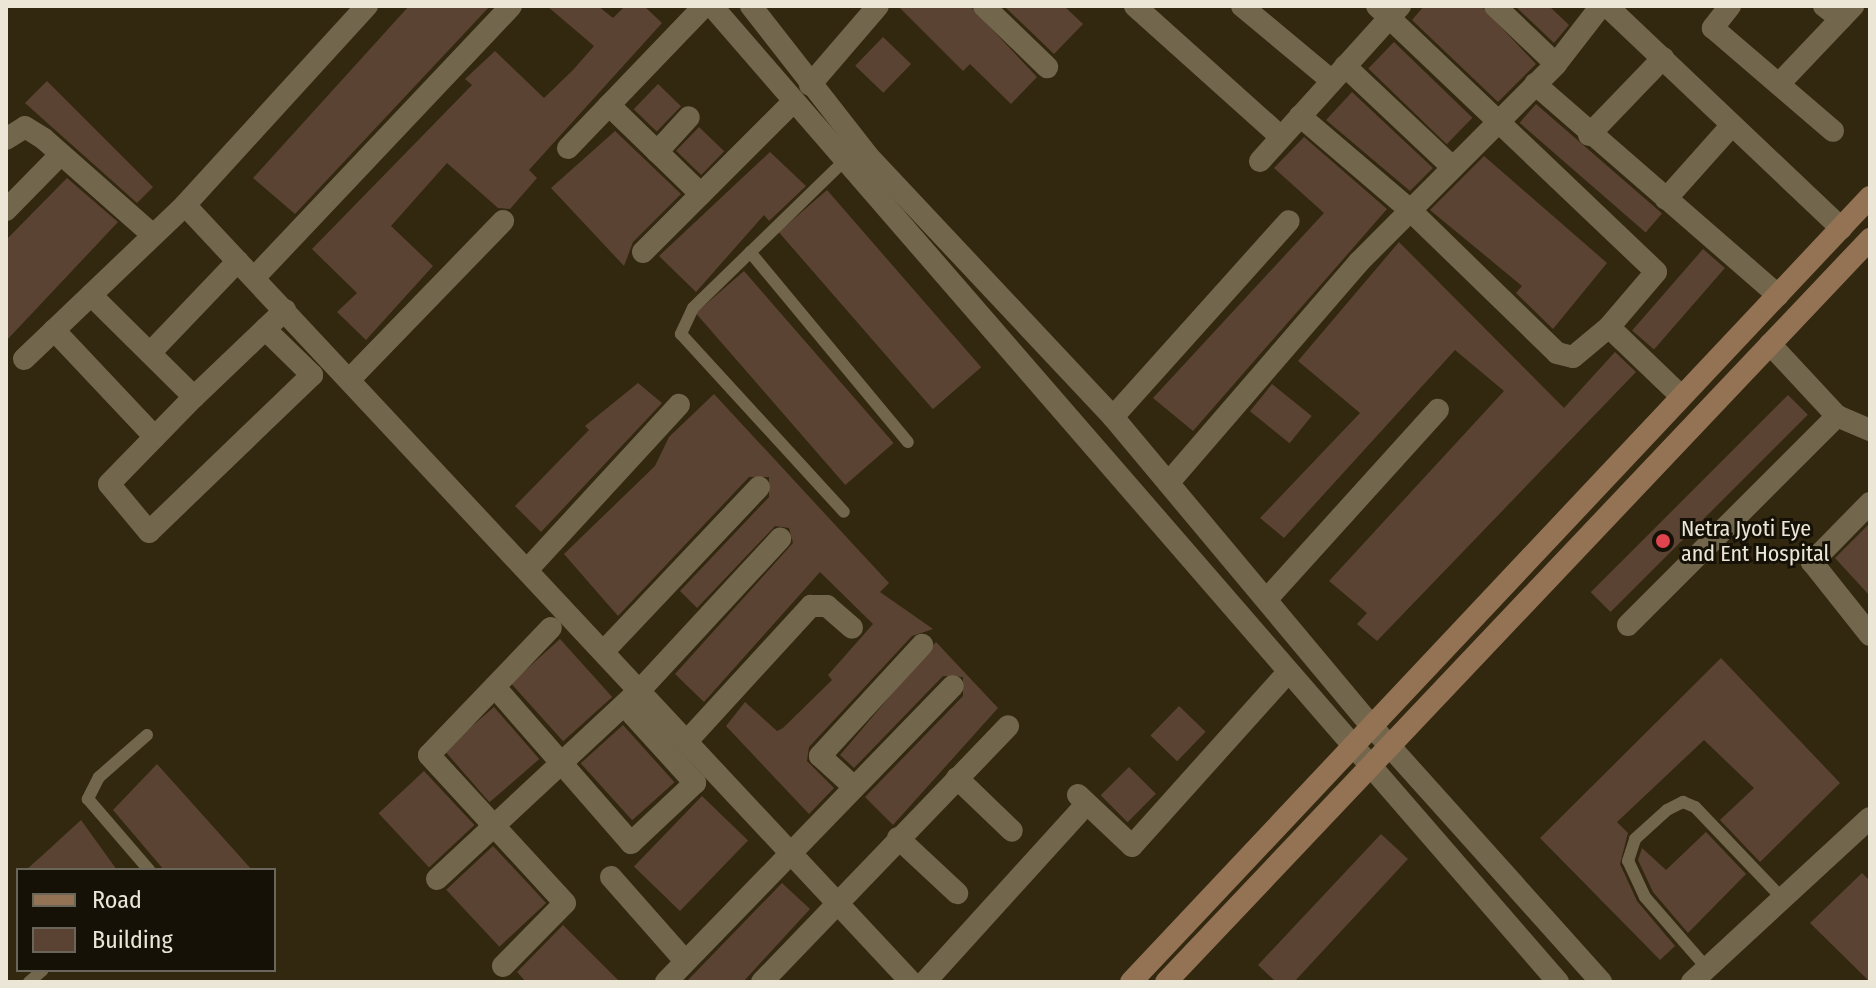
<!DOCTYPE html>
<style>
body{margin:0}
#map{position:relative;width:1876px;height:988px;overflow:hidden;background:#32270f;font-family:"Fira Sans Condensed",sans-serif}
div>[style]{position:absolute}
.building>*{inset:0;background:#5b4334;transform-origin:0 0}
.service>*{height:12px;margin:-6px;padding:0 6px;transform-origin:6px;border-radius:6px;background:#72664c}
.minor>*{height:22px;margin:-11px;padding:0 11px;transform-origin:11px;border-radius:11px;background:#72664c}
.tertiary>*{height:22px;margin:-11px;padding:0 11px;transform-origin:11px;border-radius:11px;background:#72664c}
.secondary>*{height:22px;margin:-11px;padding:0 11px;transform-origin:11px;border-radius:11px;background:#947355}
.dots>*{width:22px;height:22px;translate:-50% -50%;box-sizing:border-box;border:4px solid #151107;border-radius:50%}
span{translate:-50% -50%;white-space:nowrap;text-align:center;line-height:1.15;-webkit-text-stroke:6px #151107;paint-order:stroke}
.poi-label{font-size:22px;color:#ece6d7}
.left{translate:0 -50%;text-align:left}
.frame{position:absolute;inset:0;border:8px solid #ece6d7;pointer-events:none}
.legend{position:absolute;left:16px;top:868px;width:260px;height:104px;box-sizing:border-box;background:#151107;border:2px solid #6b665a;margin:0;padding:10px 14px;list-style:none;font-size:24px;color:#ece6d7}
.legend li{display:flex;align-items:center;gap:16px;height:40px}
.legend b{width:40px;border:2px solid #6b665a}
</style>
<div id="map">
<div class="building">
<i style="clip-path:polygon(409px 6px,490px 6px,295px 214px,253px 178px)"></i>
<i style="clip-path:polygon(547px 6px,598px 6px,613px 18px,625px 6px,644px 6px,662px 23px,529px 170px,537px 178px,510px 209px,498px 208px,447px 163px,391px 226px,433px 266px,366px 340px,337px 312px,357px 293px,312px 249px,472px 85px,465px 79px,495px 51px,544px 98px,573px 70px,594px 46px)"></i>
<i style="clip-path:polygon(898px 6px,970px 6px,1037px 77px,1011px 104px,970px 64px,963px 71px)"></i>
<i style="clip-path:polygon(1004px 6px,1064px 6px,1083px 24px,1054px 54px)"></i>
<i style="clip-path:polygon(1424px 6px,1481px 6px,1536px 64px,1498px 102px,1412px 20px)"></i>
<i style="clip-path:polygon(1515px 6px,1549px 6px,1569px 25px,1554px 43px)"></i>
<i style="left:883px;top:37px;width:39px;height:40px;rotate:44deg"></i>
<i style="left:1394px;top:42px;width:109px;height:37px;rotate:44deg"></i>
<i style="clip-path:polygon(47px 81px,153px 187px,137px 203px,25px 103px)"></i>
<i style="left:658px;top:84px;width:32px;height:35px;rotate:44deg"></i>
<i style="clip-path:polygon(1352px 92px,1433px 168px,1410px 191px,1326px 120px)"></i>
<i style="left:1536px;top:104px;width:167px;height:25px;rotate:41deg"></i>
<i style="left:699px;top:127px;width:35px;height:33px;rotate:44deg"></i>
<i style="clip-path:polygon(615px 131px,681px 194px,633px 242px,624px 266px,551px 188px)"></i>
<i style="clip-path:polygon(1304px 137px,1387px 209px,1193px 431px,1153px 398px,1324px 213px,1274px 168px)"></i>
<i style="clip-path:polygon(770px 152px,806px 186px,769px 221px,764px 215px,696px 292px,659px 256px)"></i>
<i style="clip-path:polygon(1484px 156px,1607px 263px,1553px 329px,1516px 293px,1522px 286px,1430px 210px)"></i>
<i style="clip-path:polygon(67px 178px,118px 222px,6px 341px,6px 240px)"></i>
<i style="left:827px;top:190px;width:235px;height:64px;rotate:49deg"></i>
<i style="clip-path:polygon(1399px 242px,1564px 408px,1615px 352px,1636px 372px,1377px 641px,1357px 624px,1367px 613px,1329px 581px,1504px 391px,1455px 350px,1284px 538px,1260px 518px,1360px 413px,1298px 361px)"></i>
<i style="left:1703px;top:249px;width:29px;height:108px;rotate:41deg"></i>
<i style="left:744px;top:271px;width:228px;height:64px;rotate:49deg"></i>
<i style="clip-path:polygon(638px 383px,662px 403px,541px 532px,515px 506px,589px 430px,585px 426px)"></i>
<i style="left:1272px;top:384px;width:51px;height:35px;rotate:39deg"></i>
<i style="clip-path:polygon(714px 394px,889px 583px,880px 592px,933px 629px,912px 636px,809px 747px,807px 761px,834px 788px,809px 814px,726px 726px,745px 702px,777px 731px,783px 728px,832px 680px,828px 675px,873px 624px,820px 572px,704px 702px,675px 674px,793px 543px,789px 528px,775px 526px,697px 608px,680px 591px,769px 497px,769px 477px,749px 477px,618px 616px,564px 554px,655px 466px,669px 437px)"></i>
<i style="left:1788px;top:395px;width:28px;height:279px;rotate:45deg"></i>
<i style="clip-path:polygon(1870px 523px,1870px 596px,1835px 558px)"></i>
<i style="left:560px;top:639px;width:78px;height:66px;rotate:48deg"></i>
<i style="clip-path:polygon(936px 642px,998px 708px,893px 825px,865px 797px,963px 696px,963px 677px,943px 676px,854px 768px,840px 755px)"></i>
<i style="clip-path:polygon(1721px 658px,1840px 783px,1760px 862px,1720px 820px,1754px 788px,1704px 740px,1617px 822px,1628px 833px,1620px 864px,1637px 901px,1675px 946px,1660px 960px,1540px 838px)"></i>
<i style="left:1179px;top:706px;width:37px;height:41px;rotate:44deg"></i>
<i style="left:494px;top:707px;width:69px;height:66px;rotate:49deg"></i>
<i style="left:623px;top:725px;width:77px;height:57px;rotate:48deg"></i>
<i style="clip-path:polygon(157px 764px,252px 870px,164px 870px,113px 810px)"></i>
<i style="left:1129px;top:767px;width:38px;height:40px;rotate:45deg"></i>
<i style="left:424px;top:771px;width:74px;height:62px;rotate:47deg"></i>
<i style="left:702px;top:796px;width:64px;height:98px;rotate:44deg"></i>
<i style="clip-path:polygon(81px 820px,117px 870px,26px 870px,45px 853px)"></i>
<i style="clip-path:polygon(1706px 832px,1746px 874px,1688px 933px,1653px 892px,1638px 860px,1642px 848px,1666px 870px)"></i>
<i style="clip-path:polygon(1381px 834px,1408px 859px,1294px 982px,1276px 982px,1258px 965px)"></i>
<i style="left:493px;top:846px;width:78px;height:64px;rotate:47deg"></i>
<i style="clip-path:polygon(1862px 873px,1870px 881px,1870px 982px,1810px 923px)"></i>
<i style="clip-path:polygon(782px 883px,810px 909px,743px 982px,686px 982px)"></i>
<i style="clip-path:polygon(563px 925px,620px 982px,526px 982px,517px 972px)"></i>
</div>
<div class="service">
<i style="left:841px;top:164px;width:206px;rotate:135.8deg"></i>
<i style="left:693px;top:308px;width:29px;rotate:115deg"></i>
<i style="left:681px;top:334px;width:241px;rotate:47.5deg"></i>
<i style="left:750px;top:252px;width:247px;rotate:50.3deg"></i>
<i style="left:147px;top:735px;width:64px;rotate:138.8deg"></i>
<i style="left:99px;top:777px;width:25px;rotate:117deg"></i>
<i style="left:88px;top:799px;width:94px;rotate:49.3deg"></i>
<i style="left:1706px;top:967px;width:93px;rotate:-131.1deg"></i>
<i style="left:1645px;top:897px;width:40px;rotate:-115deg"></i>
<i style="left:1628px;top:861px;width:23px;rotate:-72deg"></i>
<i style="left:1635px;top:839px;width:43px;rotate:-42.2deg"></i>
<i style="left:1667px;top:810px;width:18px;rotate:-27deg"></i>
<i style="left:1683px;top:802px;width:13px;rotate:23deg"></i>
<i style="left:1695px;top:807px;width:126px;rotate:46.3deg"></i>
<i style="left:29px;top:982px;width:18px;rotate:-41deg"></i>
</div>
<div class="minor">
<i style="left:984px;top:6px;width:88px;rotate:44.1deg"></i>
<i style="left:1135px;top:6px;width:196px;rotate:41.9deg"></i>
<i style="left:1242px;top:6px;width:117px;rotate:39.8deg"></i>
<i style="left:1377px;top:6px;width:385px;rotate:43.6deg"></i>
<i style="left:1656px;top:272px;width:72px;rotate:130.5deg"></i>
<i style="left:1609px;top:327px;width:98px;rotate:43.8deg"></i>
<i style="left:1495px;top:6px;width:84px;rotate:43.6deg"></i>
<i style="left:1607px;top:6px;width:323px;rotate:43.5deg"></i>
<i style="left:1730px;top:6px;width:28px;rotate:128deg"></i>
<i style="left:1713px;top:28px;width:158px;rotate:40.6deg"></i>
<i style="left:1824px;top:6px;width:21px;rotate:37deg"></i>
<i style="left:1345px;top:66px;width:144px;rotate:43.3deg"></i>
<i style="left:1535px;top:84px;width:322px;rotate:41deg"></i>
<i style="left:1779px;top:84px;width:108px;rotate:-46.5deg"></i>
<i style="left:810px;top:85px;width:104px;rotate:-49.3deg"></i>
<i style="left:609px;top:105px;width:128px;rotate:44.1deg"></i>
<i style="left:1300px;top:116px;width:143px;rotate:40.5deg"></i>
<i style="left:1409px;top:209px;width:206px;rotate:44.2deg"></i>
<i style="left:1557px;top:353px;width:16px;rotate:14deg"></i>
<i style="left:1573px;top:357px;width:47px;rotate:-39.8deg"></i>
<i style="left:1589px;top:135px;width:107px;rotate:-46.1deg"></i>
<i style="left:6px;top:139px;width:22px;rotate:-32deg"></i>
<i style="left:25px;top:127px;width:22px;rotate:32deg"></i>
<i style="left:44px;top:139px;width:145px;rotate:41.4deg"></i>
<i style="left:568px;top:148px;width:197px;rotate:-46.2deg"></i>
<i style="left:657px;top:152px;width:47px;rotate:-47.6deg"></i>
<i style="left:1260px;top:161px;width:209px;rotate:-47.9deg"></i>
<i style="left:1666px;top:199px;width:99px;rotate:-48.3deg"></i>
<i style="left:185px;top:205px;width:1063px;rotate:46.94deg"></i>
<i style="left:6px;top:210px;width:78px;rotate:-45.5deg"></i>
<i style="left:643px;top:252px;width:208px;rotate:-45deg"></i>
<i style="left:254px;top:278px;width:374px;rotate:-46.6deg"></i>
<i style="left:91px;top:295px;width:145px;rotate:44.7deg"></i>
<i style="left:265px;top:329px;width:66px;rotate:44.4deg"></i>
<i style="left:312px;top:375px;width:226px;rotate:136.1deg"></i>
<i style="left:149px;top:532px;width:62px;rotate:-129.8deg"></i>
<i style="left:109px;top:484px;width:122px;rotate:-45.7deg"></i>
<i style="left:194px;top:397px;width:126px;rotate:-43.7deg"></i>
<i style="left:54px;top:330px;width:147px;rotate:46.7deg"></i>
<i style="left:1770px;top:344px;width:98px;rotate:47.1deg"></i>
<i style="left:1837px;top:416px;width:36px;rotate:23deg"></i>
<i style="left:150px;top:353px;width:127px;rotate:-46.3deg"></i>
<i style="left:24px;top:359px;width:223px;rotate:-43.7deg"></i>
<i style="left:185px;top:205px;width:270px;rotate:-47.6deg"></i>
<i style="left:350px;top:379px;width:220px;rotate:-45.9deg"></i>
<i style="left:1113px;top:417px;width:263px;rotate:-48.1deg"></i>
<i style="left:1170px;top:481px;width:289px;rotate:-49.2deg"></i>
<i style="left:1359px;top:262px;width:279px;rotate:-45.1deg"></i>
<i style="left:1556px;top:64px;width:73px;rotate:-52.2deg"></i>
<i style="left:1870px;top:503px;width:83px;rotate:134.5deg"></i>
<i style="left:1812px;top:562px;width:93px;rotate:51.5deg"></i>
<i style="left:528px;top:569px;width:223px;rotate:-47.4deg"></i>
<i style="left:1267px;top:599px;width:255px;rotate:-47.9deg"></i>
<i style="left:1628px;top:625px;width:296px;rotate:-45deg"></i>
<i style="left:605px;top:650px;width:224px;rotate:-46.6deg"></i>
<i style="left:495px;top:687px;width:207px;rotate:48.9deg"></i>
<i style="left:631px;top:843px;width:88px;rotate:-43.2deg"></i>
<i style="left:695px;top:783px;width:105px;rotate:-132.3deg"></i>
<i style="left:688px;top:740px;width:182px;rotate:-47.5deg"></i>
<i style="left:811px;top:606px;width:16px"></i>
<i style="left:827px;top:606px;width:33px;rotate:41deg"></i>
<i style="left:957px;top:778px;width:76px;rotate:43.9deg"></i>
<i style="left:854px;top:787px;width:46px;rotate:-137.6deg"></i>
<i style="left:820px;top:756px;width:151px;rotate:-47.4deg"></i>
<i style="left:1078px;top:795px;width:74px;rotate:43.4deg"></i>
<i style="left:1132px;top:846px;width:234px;rotate:-48.1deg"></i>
<i style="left:898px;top:838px;width:81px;rotate:43deg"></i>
<i style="left:611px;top:877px;width:112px;rotate:48.6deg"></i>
<i style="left:437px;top:879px;width:279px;rotate:-43deg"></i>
<i style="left:641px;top:689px;width:205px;rotate:-47.2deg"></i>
<i style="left:503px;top:966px;width:88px;rotate:-45.5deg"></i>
<i style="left:565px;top:903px;width:201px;rotate:-132.6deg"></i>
<i style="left:429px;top:755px;width:176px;rotate:-46.2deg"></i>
<i style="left:666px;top:982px;width:412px;rotate:-45.9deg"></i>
<i style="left:762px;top:982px;width:355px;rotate:-46.1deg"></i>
<i style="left:925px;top:982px;width:229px;rotate:-47.8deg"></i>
<i style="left:1692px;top:982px;width:242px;rotate:-42.7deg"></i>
</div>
<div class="tertiary">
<i style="left:712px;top:6px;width:1292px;rotate:49.08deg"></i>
<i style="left:751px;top:6px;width:190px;rotate:52deg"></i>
<i style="left:868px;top:156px;width:358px;rotate:46.8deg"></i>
<i style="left:1113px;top:417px;width:398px;rotate:50.1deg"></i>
<i style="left:1368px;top:722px;width:349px;rotate:48.1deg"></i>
</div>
<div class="secondary">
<i style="left:1131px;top:982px;width:1078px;rotate:-46.73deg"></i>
<i style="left:1166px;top:982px;width:1024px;rotate:-46.54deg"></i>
</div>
<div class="dots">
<i style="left:1663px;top:541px;background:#e0444e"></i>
</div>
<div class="poi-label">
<span class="left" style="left:1681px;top:541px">Netra Jyoti Eye<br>and Ent Hospital</span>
</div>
<div class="frame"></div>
<ul class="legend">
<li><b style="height:10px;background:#947355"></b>Road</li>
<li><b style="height:22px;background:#5b4334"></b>Building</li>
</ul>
</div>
